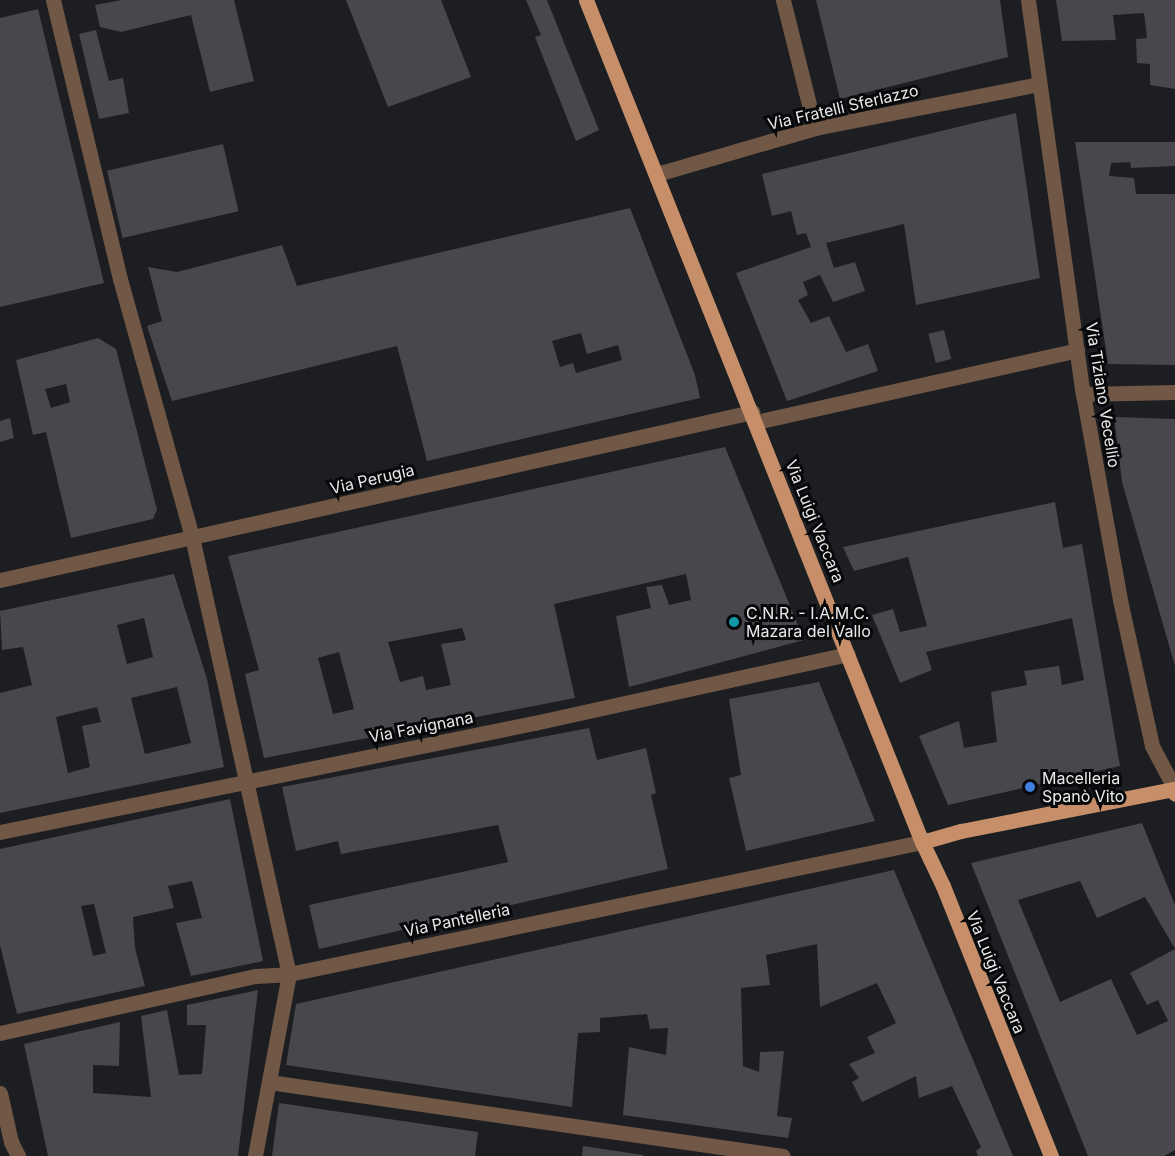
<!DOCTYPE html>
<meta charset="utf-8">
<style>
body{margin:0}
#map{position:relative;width:1175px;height:1156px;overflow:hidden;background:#1c1e22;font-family:Inter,sans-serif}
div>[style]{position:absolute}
.building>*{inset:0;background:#48474b;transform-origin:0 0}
.minor>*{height:15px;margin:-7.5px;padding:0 7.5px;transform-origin:7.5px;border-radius:7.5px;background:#715745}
.major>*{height:15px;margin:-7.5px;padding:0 7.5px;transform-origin:7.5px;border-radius:7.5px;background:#c68f69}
.dots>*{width:16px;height:16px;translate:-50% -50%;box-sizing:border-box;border:3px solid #070809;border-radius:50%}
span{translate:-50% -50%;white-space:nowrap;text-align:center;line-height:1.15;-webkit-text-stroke:6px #070809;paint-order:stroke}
.street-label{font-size:16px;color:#e8eaec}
.poi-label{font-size:16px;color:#e8eaec}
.left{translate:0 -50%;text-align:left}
</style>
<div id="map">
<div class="building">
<i style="clip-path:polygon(122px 0,234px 0,254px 81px,210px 92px,191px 15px,121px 32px,100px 27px,95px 5px)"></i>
<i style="clip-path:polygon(346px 0,441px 0,471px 77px,388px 107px)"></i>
<i style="clip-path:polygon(526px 0,547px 0,599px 130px,576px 141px,535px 37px,541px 35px)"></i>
<i style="clip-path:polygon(816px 0,1000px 0,1008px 57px,840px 99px)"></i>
<i style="clip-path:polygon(1056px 0,1175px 0,1175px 89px,1150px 85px,1150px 64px,1137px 63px,1136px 39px,1147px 38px,1144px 13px,1113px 15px,1116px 40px,1062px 41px)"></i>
<i style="clip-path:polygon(38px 9px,104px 283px,0 307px,0 18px)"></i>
<i style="clip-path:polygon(96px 30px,109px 81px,123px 78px,129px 113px,99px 119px,79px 34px)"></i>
<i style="clip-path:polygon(1016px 113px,1040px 278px,916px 305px,904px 224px,826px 243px,834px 268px,855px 262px,865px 291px,833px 302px,820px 275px,803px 282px,808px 295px,798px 300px,811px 323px,829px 316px,846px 352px,868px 344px,878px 371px,787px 401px,736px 273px,811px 247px,806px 233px,797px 235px,791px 211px,772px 216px,762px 174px)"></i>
<i style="clip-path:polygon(1075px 142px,1175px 142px,1175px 166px,1131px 168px,1130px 162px,1111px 163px,1109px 176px,1134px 178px,1136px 194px,1175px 194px,1175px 365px,1108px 364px)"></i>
<i style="left:223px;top:144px;width:69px;height:119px;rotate:77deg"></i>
<i style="clip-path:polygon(evenodd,630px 208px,695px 375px,700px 398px,427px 461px,397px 346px,172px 401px,147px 326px,162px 321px,148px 267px,177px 272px,282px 245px,297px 286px,630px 208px,581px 333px,587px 354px,618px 345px,622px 360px,576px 373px,573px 363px,560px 367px,552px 341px,581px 333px)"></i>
<i style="left:944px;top:330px;width:30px;height:16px;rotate:76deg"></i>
<i style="clip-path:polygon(evenodd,98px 338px,116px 349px,157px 510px,153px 519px,71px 538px,46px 432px,33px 435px,16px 360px,98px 338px,66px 384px,70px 402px,51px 408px,45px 389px,66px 384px)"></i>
<i style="clip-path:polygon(1114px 417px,1175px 419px,1175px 666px,1122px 482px)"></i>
<i style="clip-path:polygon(10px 418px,14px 438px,0 442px,0 421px)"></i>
<i style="clip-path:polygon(evenodd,725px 447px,804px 640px,629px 687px,616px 616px,651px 608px,646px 587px,662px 585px,669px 605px,691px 600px,686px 574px,554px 604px,575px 698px,264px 758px,245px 674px,259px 670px,228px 556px,725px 447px,462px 628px,466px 640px,441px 644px,451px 685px,426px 690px,423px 676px,400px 682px,388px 642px,462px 628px,725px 447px,339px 652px,354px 709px,333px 714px,318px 658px,339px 652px)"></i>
<i style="clip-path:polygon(1055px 502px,1063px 548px,1082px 544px,1120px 766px,948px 805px,919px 736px,959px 721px,964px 748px,997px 742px,991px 692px,1027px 685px,1024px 671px,1059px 666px,1062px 685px,1084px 680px,1072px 618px,926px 652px,932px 670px,900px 683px,872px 615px,893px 609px,900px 632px,927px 626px,908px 557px,854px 571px,843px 547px)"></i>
<i style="clip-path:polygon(evenodd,174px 574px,207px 679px,224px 767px,0 813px,0 693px,32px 685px,23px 647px,2px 650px,0 611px,174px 574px,144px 618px,153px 657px,127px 664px,117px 625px,144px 618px,174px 574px,177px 687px,191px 743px,145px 754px,131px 698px,177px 687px,174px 574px,97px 707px,101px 722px,82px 726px,90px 767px,68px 773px,56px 717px,97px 707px)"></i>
<i style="clip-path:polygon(819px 682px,875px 821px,746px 851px,729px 778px,741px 775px,729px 699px)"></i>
<i style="clip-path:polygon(589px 728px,597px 760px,646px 748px,656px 793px,651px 795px,668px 869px,319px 949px,309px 905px,508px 862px,498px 825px,341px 854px,338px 841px,296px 851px,282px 787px)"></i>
<i style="clip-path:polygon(evenodd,230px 799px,263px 961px,191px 976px,176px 923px,202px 918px,192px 881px,168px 886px,174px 908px,133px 917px,135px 948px,145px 986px,17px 1014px,0 945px,0 849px,230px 799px,94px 904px,106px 953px,93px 956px,81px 906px,94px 904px)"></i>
<i style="clip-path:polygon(evenodd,1142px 823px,1175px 905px,1175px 1150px,1164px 1156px,1088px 1156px,971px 863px,1142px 823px,1080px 881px,1097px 918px,1145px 897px,1175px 949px,1130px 973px,1147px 1005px,1158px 1000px,1168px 1021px,1137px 1035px,1111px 979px,1060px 1002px,1018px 900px,1080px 881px)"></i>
<i style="clip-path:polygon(894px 870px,1013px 1156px,978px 1156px,976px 1151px,981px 1147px,952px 1086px,919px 1098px,916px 1076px,862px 1102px,852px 1082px,859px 1078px,849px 1064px,875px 1053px,867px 1037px,896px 1023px,877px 983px,820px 1007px,817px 944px,766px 955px,770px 985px,741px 988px,743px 1066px,759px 1072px,760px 1052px,784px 1051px,777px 1116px,792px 1118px,788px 1138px,623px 1115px,629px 1047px,666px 1055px,668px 1028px,650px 1029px,647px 1014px,600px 1018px,600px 1032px,578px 1033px,572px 1107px,286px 1065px,296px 1004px)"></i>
<i style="clip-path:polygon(258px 990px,238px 1156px,48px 1156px,24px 1044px,120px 1022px,119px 1066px,93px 1065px,93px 1093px,151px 1097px,141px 1016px,167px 1010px,179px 1075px,202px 1074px,206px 1025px,187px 1025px,187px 1005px)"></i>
<i style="clip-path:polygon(279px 1103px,478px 1132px,475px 1156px,272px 1156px)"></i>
<i style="clip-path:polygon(583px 1146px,643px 1155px,643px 1156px,582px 1156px)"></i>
</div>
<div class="minor">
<i style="left:53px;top:0;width:287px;rotate:76.5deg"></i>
<i style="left:120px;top:279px;width:268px;rotate:74.4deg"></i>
<i style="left:192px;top:537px;width:448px;rotate:77.5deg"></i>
<i style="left:289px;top:974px;width:185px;rotate:100.6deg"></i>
<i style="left:783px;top:0;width:132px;rotate:76deg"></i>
<i style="left:1028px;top:0;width:398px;rotate:82.1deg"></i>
<i style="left:1083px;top:394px;width:209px;rotate:79.8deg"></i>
<i style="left:1120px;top:600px;width:149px;rotate:77.6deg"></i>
<i style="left:1152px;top:746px;width:49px;rotate:61.9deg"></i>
<i style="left:657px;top:174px;width:165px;rotate:-16.2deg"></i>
<i style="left:815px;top:128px;width:228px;rotate:-11.1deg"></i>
<i style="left:1083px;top:394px;width:92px;rotate:-1.2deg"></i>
<i style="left:756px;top:422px;width:329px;rotate:-12.6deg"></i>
<i style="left:0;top:580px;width:771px;rotate:-12.59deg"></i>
<i style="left:0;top:832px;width:545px;rotate:-11.54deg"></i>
<i style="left:534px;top:723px;width:321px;rotate:-12.4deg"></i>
<i style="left:0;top:1033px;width:261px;rotate:-12.6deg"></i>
<i style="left:255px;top:976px;width:34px;rotate:-3deg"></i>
<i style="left:289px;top:974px;width:647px;rotate:-11.78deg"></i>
<i style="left:269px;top:1082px;width:519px;rotate:8.19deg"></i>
<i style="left:0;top:1093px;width:50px;rotate:77.3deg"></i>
<i style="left:11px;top:1142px;width:16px;rotate:63deg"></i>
</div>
<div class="major">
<i style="left:586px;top:0;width:907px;rotate:68.25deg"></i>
<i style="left:922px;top:842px;width:49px;rotate:64.5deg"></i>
<i style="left:943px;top:886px;width:291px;rotate:68.2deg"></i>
<i style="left:922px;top:842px;width:41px;rotate:-15.8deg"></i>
<i style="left:961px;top:831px;width:216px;rotate:-11.2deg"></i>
<i style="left:1173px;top:789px;width:5px;rotate:68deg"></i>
</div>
<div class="dots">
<i style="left:734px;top:622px;background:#0f9aa8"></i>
<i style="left:1030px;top:787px;background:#3f7fe0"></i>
</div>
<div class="street-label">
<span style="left:843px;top:107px;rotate:-13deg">Via Fratelli Sferlazzo</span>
<span style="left:1103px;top:395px;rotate:81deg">Via Tiziano Vecellio</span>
<span style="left:372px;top:479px;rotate:-13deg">Via Perugia</span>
<span style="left:815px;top:521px;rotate:68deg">Via Luigi Vaccara</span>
<span style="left:421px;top:727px;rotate:-11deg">Via Favignana</span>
<span style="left:457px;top:920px;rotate:-12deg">Via Pantelleria</span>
<span style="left:996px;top:972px;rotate:68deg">Via Luigi Vaccara</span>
</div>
<div class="poi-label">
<span class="left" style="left:746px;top:622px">C.N.R. - I.A.M.C.<br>Mazara del Vallo</span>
<span class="left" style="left:1042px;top:787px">Macelleria<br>Spanò Vito</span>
</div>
</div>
